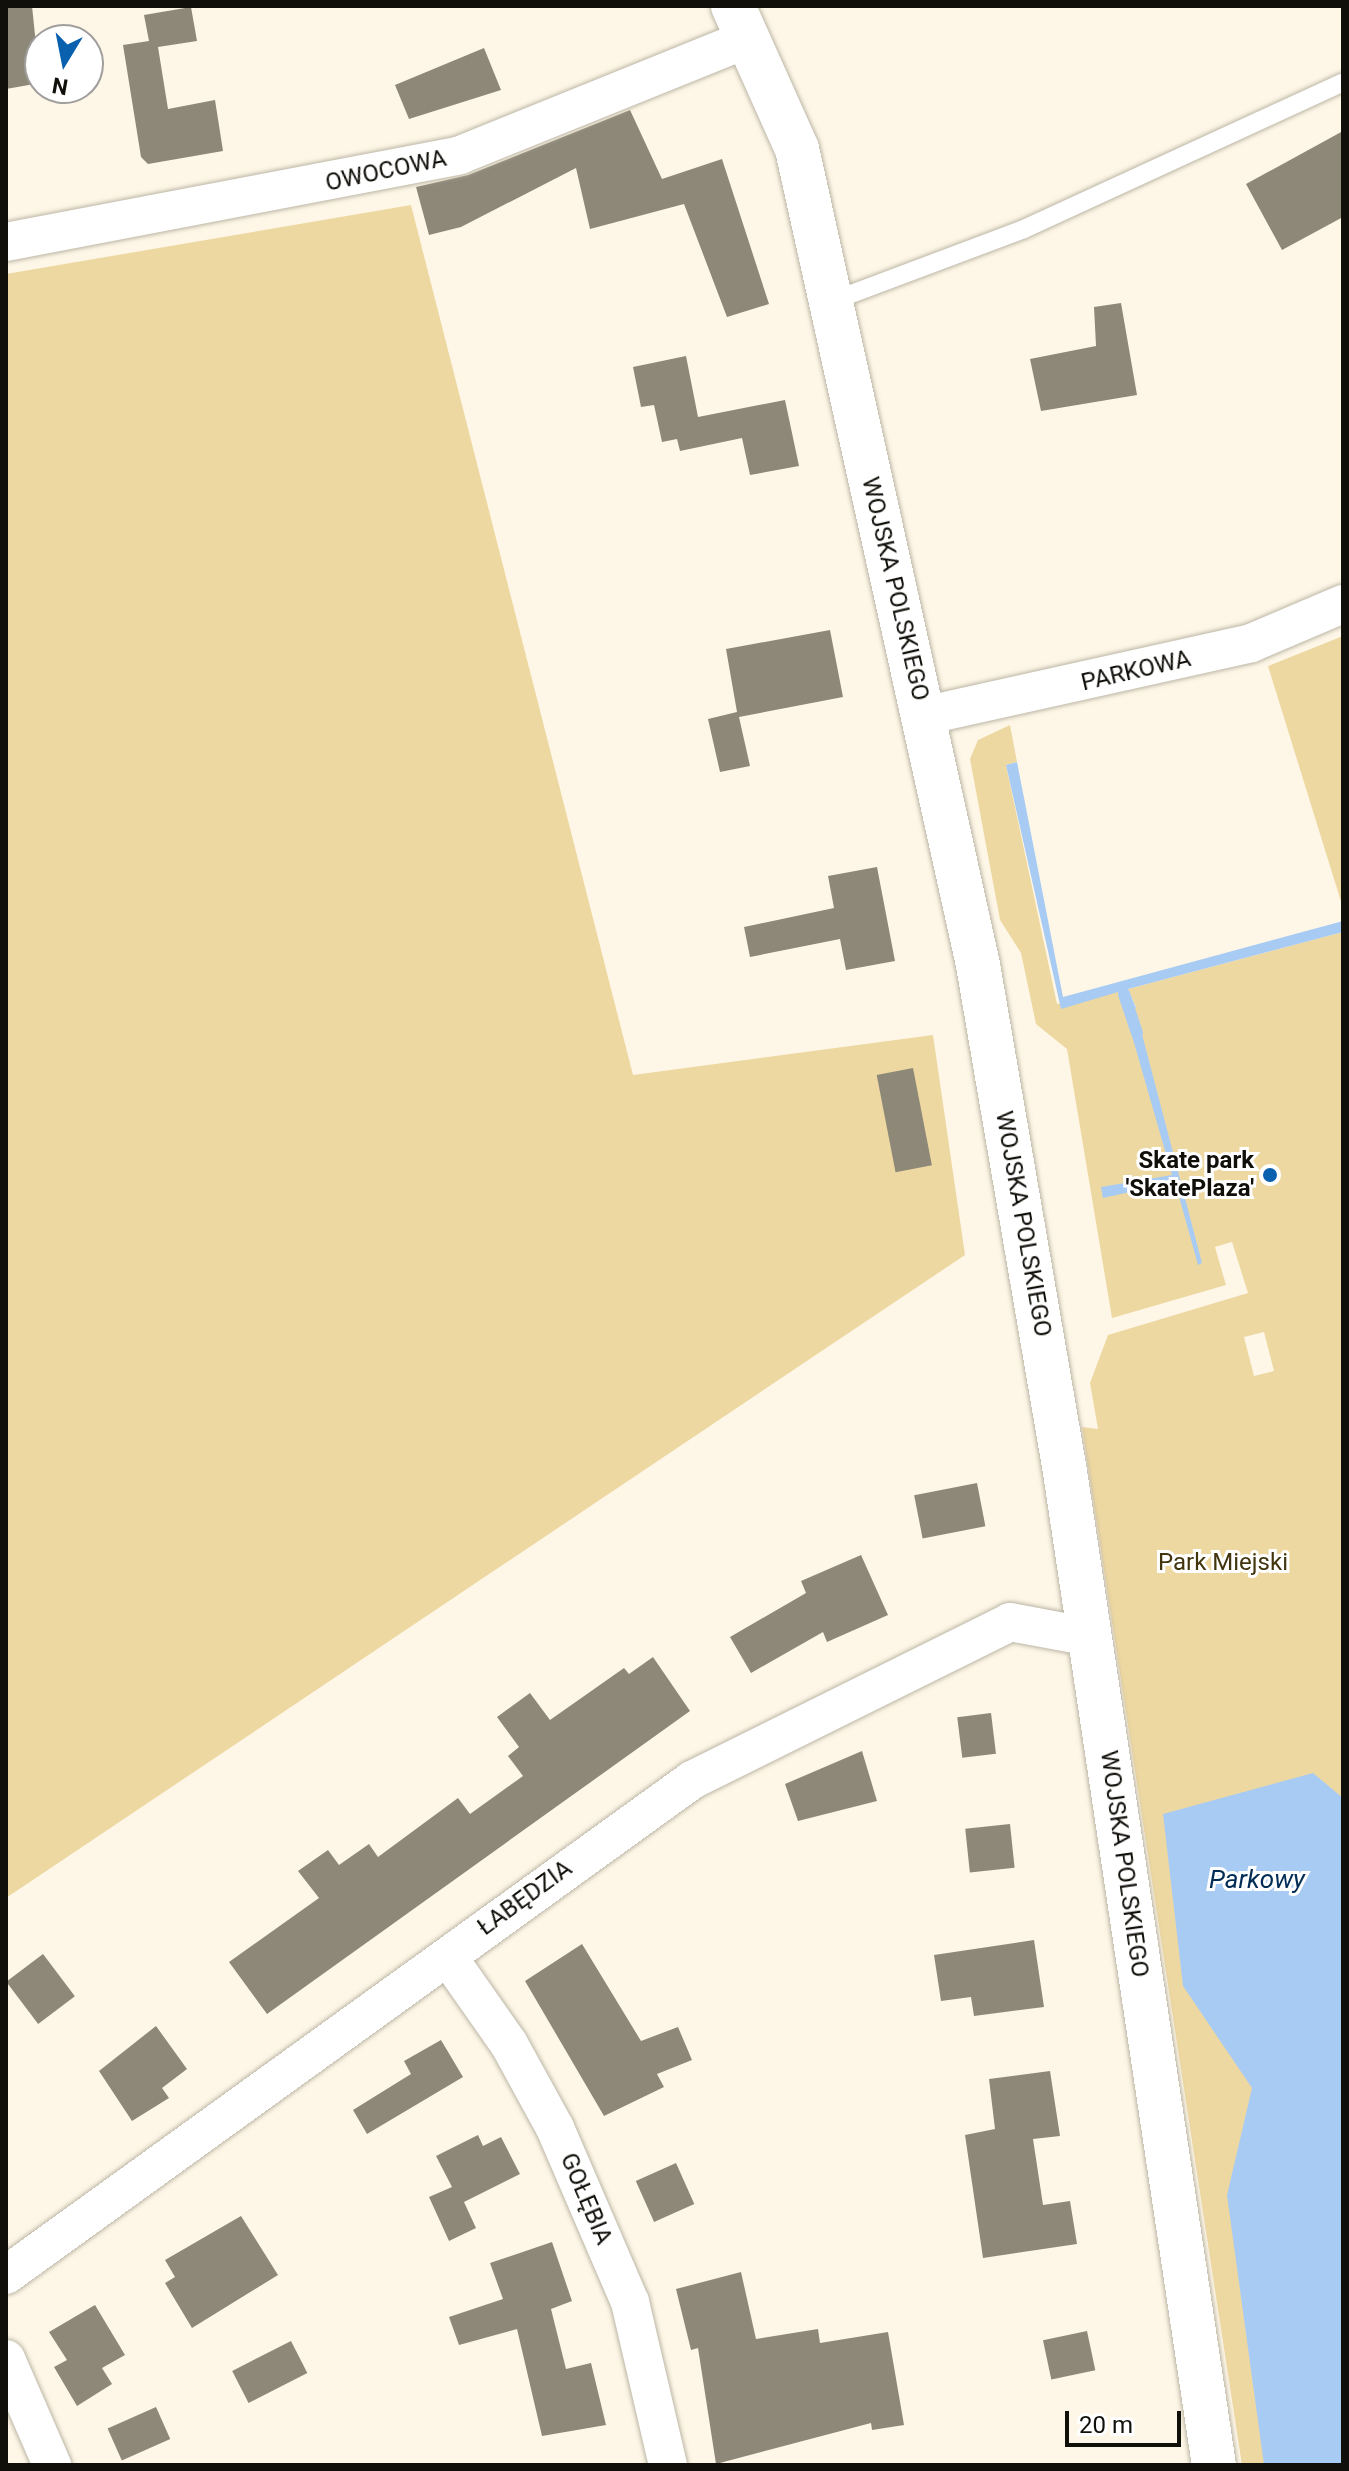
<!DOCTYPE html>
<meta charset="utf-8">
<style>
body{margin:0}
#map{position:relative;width:1349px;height:2471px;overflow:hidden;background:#fef7e7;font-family:Roboto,sans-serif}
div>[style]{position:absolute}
.green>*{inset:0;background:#eed8a2}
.water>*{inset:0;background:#a8cbf4}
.stream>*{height:12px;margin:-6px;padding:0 6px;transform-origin:6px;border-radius:6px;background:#a8cbf4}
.building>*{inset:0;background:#8e8879;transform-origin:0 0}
.roads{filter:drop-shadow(0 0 2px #bcb6a6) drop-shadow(0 0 2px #bcb6a6)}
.service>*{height:18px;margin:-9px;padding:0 9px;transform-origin:9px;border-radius:9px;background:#fff}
.minor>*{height:38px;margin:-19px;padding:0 19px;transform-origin:19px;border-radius:19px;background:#fff}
.tertiary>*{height:44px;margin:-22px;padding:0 22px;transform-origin:22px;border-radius:22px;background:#fff}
.dots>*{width:22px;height:22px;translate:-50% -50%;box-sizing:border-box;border:4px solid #fff;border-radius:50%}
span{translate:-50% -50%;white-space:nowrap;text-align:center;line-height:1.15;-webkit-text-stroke:6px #fff;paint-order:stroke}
.street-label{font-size:24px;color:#110f0a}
.poi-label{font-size:24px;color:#110f0a;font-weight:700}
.right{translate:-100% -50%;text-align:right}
.park-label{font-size:24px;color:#42340d}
.water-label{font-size:26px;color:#012c55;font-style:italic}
.frame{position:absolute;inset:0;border:8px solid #110f0a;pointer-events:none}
.north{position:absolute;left:24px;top:24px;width:80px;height:80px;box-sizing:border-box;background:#fff;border:2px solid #a09f9d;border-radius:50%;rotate:190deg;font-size:22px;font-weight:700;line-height:32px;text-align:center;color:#110f0a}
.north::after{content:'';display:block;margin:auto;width:28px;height:36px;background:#0860ae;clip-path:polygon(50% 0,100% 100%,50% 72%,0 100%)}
.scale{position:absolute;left:1065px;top:2411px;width:116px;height:36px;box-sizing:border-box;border:4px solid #110f0a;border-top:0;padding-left:10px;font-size:24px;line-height:28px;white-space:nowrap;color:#110f0a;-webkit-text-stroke:6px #fff;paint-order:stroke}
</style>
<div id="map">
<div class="green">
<i style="clip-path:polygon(411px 205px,633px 1075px,933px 1035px,965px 1255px,6px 1898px,6px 274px)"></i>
<i style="clip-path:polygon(1343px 636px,1343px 908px,1268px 666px)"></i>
<i style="clip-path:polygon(evenodd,1010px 725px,1017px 762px,1006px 765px,1057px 1004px,1118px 991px,1125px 1011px,1136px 1007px,1128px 989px,1343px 932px,1343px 2465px,1242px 2465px,1082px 1427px,1098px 1429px,1090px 1383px,1108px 1335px,1248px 1293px,1232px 1242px,1215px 1247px,1226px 1285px,1112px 1318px,1067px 1049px,1036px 1024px,1021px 953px,1000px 920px,970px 759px,978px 740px,1010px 725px,1264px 1332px,1274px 1371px,1254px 1376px,1244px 1337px,1264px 1332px)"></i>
</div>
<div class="water">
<i style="clip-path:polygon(1017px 762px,1063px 997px,1343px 921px,1343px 932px,1128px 989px,1136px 1008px,1125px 1011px,1118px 992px,1061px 1009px,1006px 765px)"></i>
<i style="clip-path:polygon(1138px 1019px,1202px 1263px,1198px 1265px,1175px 1182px,1103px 1198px,1101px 1187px,1172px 1175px,1128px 1022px)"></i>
<i style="clip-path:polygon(1313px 1773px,1343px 1798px,1343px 2465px,1264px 2465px,1227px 2195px,1252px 2088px,1183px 1986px,1163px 1814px)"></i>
</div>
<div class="stream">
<i style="left:1124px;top:994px;width:41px;rotate:71.6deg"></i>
</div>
<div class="building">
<i style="clip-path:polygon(6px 6px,32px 6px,40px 83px,6px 89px)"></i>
<i style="clip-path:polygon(191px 7px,197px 41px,158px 47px,168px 109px,215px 100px,223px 151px,148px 164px,141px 157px,123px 45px,149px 41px,144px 15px)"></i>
<i style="clip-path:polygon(484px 48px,501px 90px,409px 119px,395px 85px)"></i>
<i style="clip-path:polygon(630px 110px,662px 179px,722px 159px,769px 304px,727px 317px,684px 204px,590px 229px,576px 168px,461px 227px,429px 235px,416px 187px,468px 175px)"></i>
<i style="clip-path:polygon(1343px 131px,1343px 217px,1282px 250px,1246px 184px)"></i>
<i style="clip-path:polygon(1121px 303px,1137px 395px,1041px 411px,1030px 359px,1096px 346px,1094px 307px)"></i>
<i style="clip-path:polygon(686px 356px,698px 417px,785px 400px,799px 466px,750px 475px,742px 438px,680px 451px,677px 439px,662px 442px,654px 405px,641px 407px,633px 367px)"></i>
<i style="clip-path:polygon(830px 630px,843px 697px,739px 717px,750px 766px,720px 772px,708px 719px,737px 712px,726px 649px)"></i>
<i style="clip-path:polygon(877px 867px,895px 961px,846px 970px,840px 939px,750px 957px,744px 927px,834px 908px,828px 876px)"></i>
<i style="left:913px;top:1068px;width:99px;height:37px;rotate:79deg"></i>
<i style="left:977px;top:1483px;width:44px;height:64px;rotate:79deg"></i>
<i style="clip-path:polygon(861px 1555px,888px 1615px,827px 1642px,823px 1632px,751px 1673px,730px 1637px,806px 1593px,801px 1581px)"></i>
<i style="clip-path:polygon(653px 1657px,690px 1711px,267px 2014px,229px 1962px,319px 1898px,298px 1871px,328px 1850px,339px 1865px,369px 1844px,378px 1857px,458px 1798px,470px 1814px,523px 1776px,508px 1756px,519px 1747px,497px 1717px,530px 1693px,550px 1720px,624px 1668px,629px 1674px)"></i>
<i style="left:991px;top:1713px;width:41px;height:34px;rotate:83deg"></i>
<i style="clip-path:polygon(862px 1751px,877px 1801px,798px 1821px,785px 1784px)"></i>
<i style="left:1010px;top:1824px;width:44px;height:45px;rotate:84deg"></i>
<i style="clip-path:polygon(1034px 1940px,1044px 2007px,974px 2016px,971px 1997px,941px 2001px,934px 1955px)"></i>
<i style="clip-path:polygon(582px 1944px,641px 2041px,678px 2027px,692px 2060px,657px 2074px,664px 2087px,604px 2116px,525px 1981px)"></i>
<i style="left:43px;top:1954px;width:53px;height:46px;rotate:53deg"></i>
<i style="clip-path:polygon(156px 2026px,187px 2069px,162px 2088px,169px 2098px,132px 2121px,99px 2071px)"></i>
<i style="clip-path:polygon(441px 2040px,463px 2077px,367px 2134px,353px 2110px,411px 2074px,404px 2061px)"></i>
<i style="clip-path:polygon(1050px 2071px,1060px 2136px,1033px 2139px,1043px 2205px,1070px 2201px,1077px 2244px,983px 2258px,965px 2135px,995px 2129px,989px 2079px)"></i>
<i style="clip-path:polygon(478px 2135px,483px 2146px,501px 2137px,520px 2174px,464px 2202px,476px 2228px,449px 2241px,429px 2197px,452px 2187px,436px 2156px)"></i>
<i style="left:676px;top:2163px;width:45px;height:44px;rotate:66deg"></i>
<i style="clip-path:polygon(241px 2216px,278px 2275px,192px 2328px,165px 2283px,175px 2277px,165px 2260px)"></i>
<i style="clip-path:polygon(552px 2242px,572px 2301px,551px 2309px,566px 2369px,591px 2363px,606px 2425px,542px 2436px,517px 2329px,459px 2345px,449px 2317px,503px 2299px,490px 2263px)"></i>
<i style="clip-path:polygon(741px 2272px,756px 2339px,818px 2329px,820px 2343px,888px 2332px,904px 2425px,872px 2430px,871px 2423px,716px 2464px,698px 2348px,691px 2350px,676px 2289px)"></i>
<i style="clip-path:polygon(95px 2305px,125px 2355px,102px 2368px,112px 2384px,77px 2406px,54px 2367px,67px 2360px,49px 2332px)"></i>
<i style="left:1087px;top:2331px;width:40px;height:45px;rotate:78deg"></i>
<i style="left:291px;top:2341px;width:36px;height:66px;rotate:63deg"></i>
<i style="left:156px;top:2407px;width:35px;height:53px;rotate:66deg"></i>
</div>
<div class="roads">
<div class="service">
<i style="left:830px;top:302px;width:207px;rotate:-20.6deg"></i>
<i style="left:1024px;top:229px;width:351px;rotate:-24.7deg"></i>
</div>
<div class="minor">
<i style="left:6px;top:242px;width:462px;rotate:-10.8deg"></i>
<i style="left:460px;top:155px;width:310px;rotate:-22deg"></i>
<i style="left:923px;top:716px;width:336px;rotate:-12.5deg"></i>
<i style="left:1251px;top:643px;width:100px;rotate:-23deg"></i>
<i style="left:448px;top:1957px;width:106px;rotate:55deg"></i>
<i style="left:509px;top:2044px;width:96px;rotate:61.3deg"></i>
<i style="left:555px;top:2128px;width:189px;rotate:66.7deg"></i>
<i style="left:630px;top:2302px;width:167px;rotate:76.9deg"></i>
<i style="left:6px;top:2275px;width:846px;rotate:-35.81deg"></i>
<i style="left:692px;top:1780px;width:355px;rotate:-26.4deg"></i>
<i style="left:1010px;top:1622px;width:81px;rotate:10.6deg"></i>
<i style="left:6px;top:2359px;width:116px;rotate:66.5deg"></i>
</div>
<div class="tertiary">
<i style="left:733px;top:6px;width:157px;rotate:65.9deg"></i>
<i style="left:797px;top:149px;width:836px;rotate:77.49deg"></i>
<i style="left:978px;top:965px;width:514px;rotate:80.26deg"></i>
<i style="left:1065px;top:1472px;width:1004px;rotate:81.47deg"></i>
</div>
</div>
<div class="dots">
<i style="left:1270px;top:1175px;background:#0860ae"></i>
</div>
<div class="street-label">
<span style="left:386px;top:171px;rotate:-12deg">OWOCOWA</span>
<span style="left:895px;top:589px;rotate:77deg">WOJSKA POLSKIEGO</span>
<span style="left:1136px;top:671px;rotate:-13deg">PARKOWA</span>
<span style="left:1023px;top:1224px;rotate:80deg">WOJSKA POLSKIEGO</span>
<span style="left:1124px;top:1864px;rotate:82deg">WOJSKA POLSKIEGO</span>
<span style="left:525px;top:1898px;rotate:-36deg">ŁABĘDZIA</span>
<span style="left:586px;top:2199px;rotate:67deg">GOŁĘBIA</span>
</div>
<div class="poi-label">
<span class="right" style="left:1254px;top:1175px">Skate park<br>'SkatePlaza'</span>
</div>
<div class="park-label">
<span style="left:1223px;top:1563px">Park Miejski</span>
</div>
<div class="water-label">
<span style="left:1257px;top:1880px">Parkowy</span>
</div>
<div class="frame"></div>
<div class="north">N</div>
<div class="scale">20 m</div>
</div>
